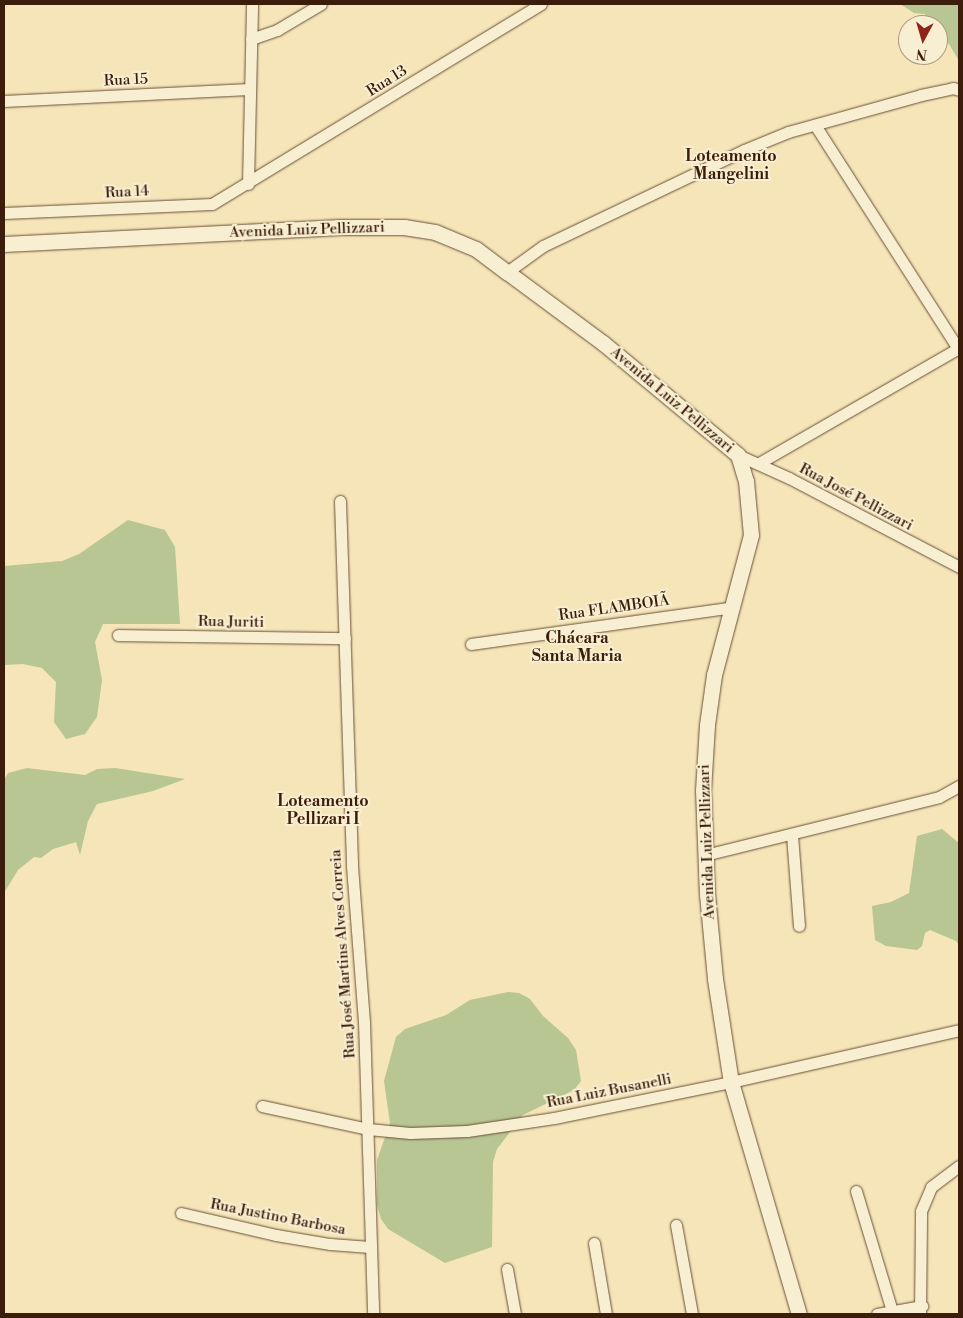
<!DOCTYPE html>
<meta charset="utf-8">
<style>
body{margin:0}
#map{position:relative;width:963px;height:1318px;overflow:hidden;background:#f5e5b8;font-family:"Libre Bodoni",serif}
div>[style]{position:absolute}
.green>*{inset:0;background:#b7c692}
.roads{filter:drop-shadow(0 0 1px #6a4f37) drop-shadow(0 0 1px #6a4f37)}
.street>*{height:11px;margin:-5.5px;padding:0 5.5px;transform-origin:5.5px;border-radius:5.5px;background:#f8eed1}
.secondary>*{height:15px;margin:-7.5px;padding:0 7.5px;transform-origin:7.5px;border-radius:7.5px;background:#f8eed1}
span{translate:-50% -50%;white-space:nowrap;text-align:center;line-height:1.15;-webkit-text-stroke:4px #f8eed1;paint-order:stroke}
.street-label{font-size:15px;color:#3c1d0c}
.neighbourhood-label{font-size:16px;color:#3c1d0c;font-weight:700}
.frame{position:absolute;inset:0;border:5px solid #3c1d0c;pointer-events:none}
.north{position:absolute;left:898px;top:15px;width:50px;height:50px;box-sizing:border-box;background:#f8eed1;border:1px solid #ad9a82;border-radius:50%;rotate:186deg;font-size:14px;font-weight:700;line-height:20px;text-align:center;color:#3c1d0c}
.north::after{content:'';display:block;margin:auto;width:18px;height:22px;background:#8f2418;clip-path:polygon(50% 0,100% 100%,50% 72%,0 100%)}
</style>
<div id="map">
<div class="green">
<i style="clip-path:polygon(900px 4px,959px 4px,959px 61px,949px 44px,938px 36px,938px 25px,930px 25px,925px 14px,914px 13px)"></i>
<i style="clip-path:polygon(128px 520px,165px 530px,175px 547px,180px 624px,103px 624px,95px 642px,102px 680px,97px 717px,85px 734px,66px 739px,54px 722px,56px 682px,42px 668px,23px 664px,4px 665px,4px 566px,62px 561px,79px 554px)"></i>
<i style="clip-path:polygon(27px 768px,85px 775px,97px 769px,115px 768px,185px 779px,153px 791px,97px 804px,88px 821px,80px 855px,76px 842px,53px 849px,41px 858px,34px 857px,18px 870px,4px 893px,4px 780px,8px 773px)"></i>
<i style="clip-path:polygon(942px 829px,959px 843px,959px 945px,956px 941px,930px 930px,925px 933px,922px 946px,917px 950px,886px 946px,875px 940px,872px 906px,891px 902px,909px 893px,917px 836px)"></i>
<i style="clip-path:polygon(508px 992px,519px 993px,530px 999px,543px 1016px,568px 1038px,576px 1050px,581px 1081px,574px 1090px,523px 1115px,497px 1149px,493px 1162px,492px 1247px,445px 1263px,388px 1229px,381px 1219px,377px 1205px,377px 1160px,390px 1123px,384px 1081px,396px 1037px,405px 1029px,446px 1015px,470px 1000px)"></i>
</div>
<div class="roads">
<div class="street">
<i style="left:251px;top:39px;width:28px;rotate:-19deg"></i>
<i style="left:277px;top:30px;width:51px;rotate:-30.6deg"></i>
<i style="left:4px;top:101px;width:245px;rotate:-2.8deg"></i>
<i style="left:815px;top:125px;width:267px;rotate:57.4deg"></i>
<i style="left:248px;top:184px;width:180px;rotate:-88.7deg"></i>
<i style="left:4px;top:213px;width:208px;rotate:-2.5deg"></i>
<i style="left:212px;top:204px;width:385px;rotate:-31.3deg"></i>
<i style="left:507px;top:272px;width:44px;rotate:-35.8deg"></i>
<i style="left:543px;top:246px;width:223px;rotate:-25.5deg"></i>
<i style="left:744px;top:150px;width:48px;rotate:-22.2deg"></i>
<i style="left:788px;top:132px;width:138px;rotate:-15.5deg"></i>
<i style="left:921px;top:95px;width:33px;rotate:-12deg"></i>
<i style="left:953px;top:88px;width:6px;rotate:18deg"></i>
<i style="left:738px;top:455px;width:56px;rotate:24.3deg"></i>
<i style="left:789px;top:478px;width:192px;rotate:27.6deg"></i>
<i style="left:759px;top:463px;width:231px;rotate:-29.9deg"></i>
<i style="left:340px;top:501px;width:365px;rotate:88.1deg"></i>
<i style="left:352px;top:866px;width:156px;rotate:85.6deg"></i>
<i style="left:364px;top:1022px;width:292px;rotate:88.2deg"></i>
<i style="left:118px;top:635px;width:227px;rotate:0.8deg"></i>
<i style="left:471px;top:644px;width:265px;rotate:-8deg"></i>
<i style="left:792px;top:835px;width:91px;rotate:85.6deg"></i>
<i style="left:705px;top:855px;width:241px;rotate:-13.9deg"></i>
<i style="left:939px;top:797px;width:23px;rotate:-29deg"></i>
<i style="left:262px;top:1106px;width:108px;rotate:12.2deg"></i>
<i style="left:368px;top:1129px;width:42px;rotate:5.4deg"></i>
<i style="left:410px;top:1133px;width:57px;rotate:-2deg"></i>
<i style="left:467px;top:1131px;width:88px;rotate:-8.5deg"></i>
<i style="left:554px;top:1118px;width:181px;rotate:-11.5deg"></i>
<i style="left:731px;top:1082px;width:234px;rotate:-12.8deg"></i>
<i style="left:856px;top:1191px;width:125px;rotate:73.3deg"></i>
<i style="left:181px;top:1213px;width:98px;rotate:13deg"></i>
<i style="left:276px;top:1235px;width:55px;rotate:9.5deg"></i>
<i style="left:330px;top:1244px;width:40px;rotate:4.3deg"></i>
<i style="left:676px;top:1225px;width:90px;rotate:79.8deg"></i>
<i style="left:594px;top:1243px;width:72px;rotate:80.4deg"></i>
<i style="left:507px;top:1269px;width:46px;rotate:79.9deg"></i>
<i style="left:877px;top:1314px;width:46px;rotate:-10.1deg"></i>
<i style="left:920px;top:1314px;width:103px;rotate:-89.4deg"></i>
<i style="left:921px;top:1211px;width:26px;rotate:-67deg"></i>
<i style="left:931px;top:1187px;width:35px;rotate:-37deg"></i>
</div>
<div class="secondary">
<i style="left:4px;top:244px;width:337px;rotate:-2.9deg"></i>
<i style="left:341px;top:227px;width:63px"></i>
<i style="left:404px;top:227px;width:31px;rotate:9deg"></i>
<i style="left:435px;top:232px;width:44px;rotate:22.5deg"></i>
<i style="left:476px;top:249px;width:39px;rotate:37deg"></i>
<i style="left:507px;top:272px;width:119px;rotate:36.5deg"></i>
<i style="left:603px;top:343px;width:175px;rotate:39.7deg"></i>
<i style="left:738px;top:455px;width:27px;rotate:73deg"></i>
<i style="left:746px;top:481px;width:54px;rotate:84.7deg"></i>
<i style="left:751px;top:535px;width:145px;rotate:104.8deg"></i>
<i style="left:714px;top:675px;width:50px;rotate:98deg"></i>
<i style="left:707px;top:725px;width:65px;rotate:93.5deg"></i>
<i style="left:703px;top:790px;width:104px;rotate:87.8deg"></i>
<i style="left:707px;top:894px;width:85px;rotate:84.6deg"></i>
<i style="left:715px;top:979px;width:104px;rotate:81.2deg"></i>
<i style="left:731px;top:1082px;width:242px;rotate:73.7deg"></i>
</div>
</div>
<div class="street-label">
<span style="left:126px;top:80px;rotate:-3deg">Rua 15</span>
<span style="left:387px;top:81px;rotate:-32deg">Rua 13</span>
<span style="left:127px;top:192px;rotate:-3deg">Rua 14</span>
<span style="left:307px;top:230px;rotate:-2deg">Avenida Luiz Pellizzari</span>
<span style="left:672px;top:400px;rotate:40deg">Avenida Luiz Pellizzari</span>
<span style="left:856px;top:497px;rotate:28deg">Rua José Pellizzari</span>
<span style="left:614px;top:608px;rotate:-8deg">Rua FLAMBOIÃ</span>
<span style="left:231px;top:622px;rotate:1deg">Rua Juriti</span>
<span style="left:707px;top:842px;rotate:-92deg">Avenida Luiz Pellizzari</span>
<span style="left:343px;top:954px;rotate:-94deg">Rua José Martins Alves Correia</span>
<span style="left:609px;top:1091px;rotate:-11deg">Rua Luiz Busanelli</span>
<span style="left:278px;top:1217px;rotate:11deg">Rua Justino Barbosa</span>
</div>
<div class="neighbourhood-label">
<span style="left:731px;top:165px">Loteamento<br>Mangelini</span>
<span style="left:577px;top:647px">Chácara<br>Santa Maria</span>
<span style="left:323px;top:810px">Loteamento<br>Pellizari I</span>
</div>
<div class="frame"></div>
<div class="north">N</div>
</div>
